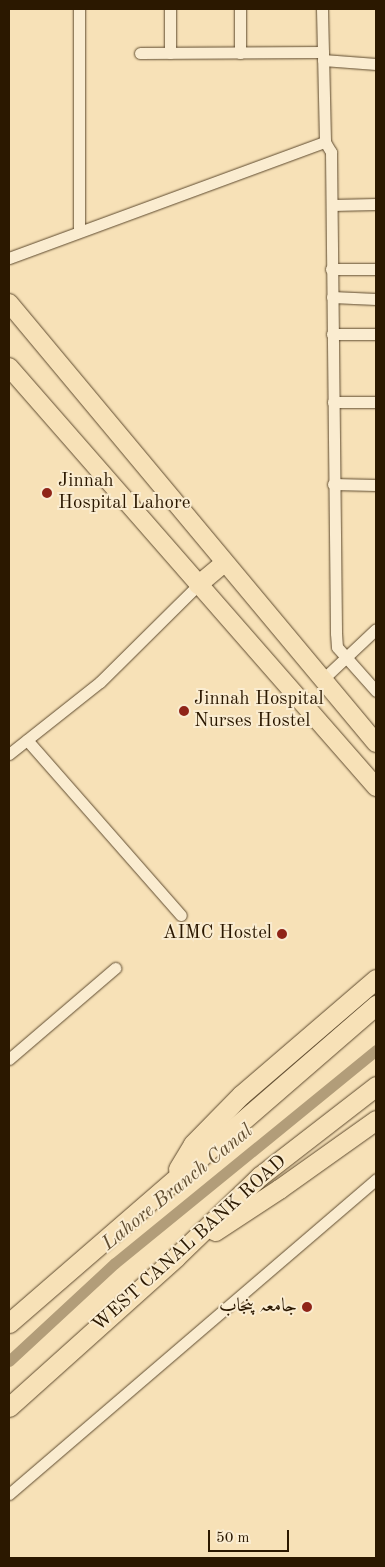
<!DOCTYPE html>
<meta charset="utf-8">
<style>
body{margin:0}
#map{position:relative;width:385px;height:1567px;overflow:hidden;background:#f7e1b7;font-family:"Old Standard TT",Amiri,serif}
div>[style]{position:absolute}
.canal>*{height:11px;margin:-5.5px;padding:0 5.5px;transform-origin:5.5px;border-radius:5.5px;background:#b29d79}
.roads{filter:drop-shadow(0 0 1px #5e4a2e) drop-shadow(0 0 1px #5e4a2e)}
.minor>*{height:11px;margin:-5.5px;padding:0 5.5px;transform-origin:5.5px;border-radius:5.5px;background:#faecd0}
.primary>*{height:18px;margin:-9px;padding:0 9px;transform-origin:9px;border-radius:9px;background:#f7e1b7}
.trunk>*{height:19px;margin:-9.5px;padding:0 9.5px;transform-origin:9.5px;border-radius:9.5px;background:#f7e1b7}
.dots>*{width:14px;height:14px;translate:-50% -50%;box-sizing:border-box;border:2px solid #faecd0;border-radius:50%}
span{translate:-50% -50%;white-space:nowrap;text-align:center;line-height:1.15;-webkit-text-stroke:4px #faecd0;paint-order:stroke}
.poi-label{font-size:19px;color:#2b1800}
.left{translate:0 -50%;text-align:left}
.right{translate:-100% -50%;text-align:right}
.street-label{font-size:19px;color:#2b1800}
.water-label{font-size:20px;color:#614d30;font-style:italic}
.frame{position:absolute;inset:0;border:10px solid #2b1800;pointer-events:none}
.scale{position:absolute;left:208px;top:1530px;width:81px;height:22px;box-sizing:border-box;border:2px solid #2b1800;border-top:0;padding-left:6px;font-size:15px;line-height:18px;white-space:nowrap;color:#2b1800;-webkit-text-stroke:4px #faecd0;paint-order:stroke}
</style>
<div id="map">
<div class="canal">
<i style="left:9px;top:1361px;width:144px;rotate:-42.8deg"></i>
<i style="left:115px;top:1263px;width:337px;rotate:-39.2deg"></i>
</div>
<div class="roads">
<div class="minor">
<i style="left:79px;top:9px;width:222px;rotate:90deg"></i>
<i style="left:170px;top:9px;width:44px;rotate:90deg"></i>
<i style="left:322px;top:9px;width:133px;rotate:88.7deg"></i>
<i style="left:325px;top:142px;width:12px;rotate:59deg"></i>
<i style="left:331px;top:152px;width:481px;rotate:89.4deg"></i>
<i style="left:336px;top:633px;width:14px;rotate:86deg"></i>
<i style="left:337px;top:647px;width:59px;rotate:48.4deg"></i>
<i style="left:140px;top:53px;width:183px;rotate:-0.3deg"></i>
<i style="left:240px;top:53px;width:44px;rotate:-90deg"></i>
<i style="left:323px;top:60px;width:53px;rotate:4.3deg"></i>
<i style="left:332px;top:205px;width:44px;rotate:-1.3deg"></i>
<i style="left:9px;top:258px;width:337px;rotate:-20.2deg"></i>
<i style="left:331px;top:269px;width:45px"></i>
<i style="left:332px;top:297px;width:44px;rotate:2.6deg"></i>
<i style="left:332px;top:334px;width:44px"></i>
<i style="left:333px;top:402px;width:43px"></i>
<i style="left:333px;top:484px;width:43px;rotate:1.3deg"></i>
<i style="left:322px;top:680px;width:74px;rotate:-43.4deg"></i>
<i style="left:27px;top:740px;width:233px;rotate:48.7deg"></i>
<i style="left:9px;top:754px;width:116px;rotate:-38.4deg"></i>
<i style="left:100px;top:682px;width:138px;rotate:-44.7deg"></i>
<i style="left:9px;top:1059px;width:140px;rotate:-40.6deg"></i>
<i style="left:9px;top:1494px;width:484px;rotate:-40.6deg"></i>
</div>
<div class="primary">
<i style="left:9px;top:303px;width:573px;rotate:50.17deg"></i>
<i style="left:9px;top:367px;width:558px;rotate:48.85deg"></i>
<i style="left:198px;top:585px;width:34px;rotate:-40deg"></i>
</div>
<div class="trunk">
<i style="left:178px;top:1169px;width:29px;rotate:-59deg"></i>
<i style="left:193px;top:1144px;width:69px;rotate:-45.6deg"></i>
<i style="left:241px;top:1095px;width:178px;rotate:-40.7deg"></i>
<i style="left:215px;top:1231px;width:77px;rotate:-33.3deg"></i>
<i style="left:279px;top:1189px;width:119px;rotate:-35.4deg"></i>
<i style="left:9px;top:1323px;width:486px;rotate:-40.9deg"></i>
<i style="left:9px;top:1407px;width:224px;rotate:-41.9deg"></i>
<i style="left:176px;top:1257px;width:117px;rotate:-44deg"></i>
<i style="left:260px;top:1176px;width:147px;rotate:-37.8deg"></i>
</div>
</div>
<div class="dots">
<i style="left:47px;top:493px;background:#8f2418"></i>
<i style="left:184px;top:711px;background:#8f2418"></i>
<i style="left:282px;top:934px;background:#8f2418"></i>
<i style="left:307px;top:1307px;background:#8f2418"></i>
</div>
<div class="poi-label">
<span class="left" style="left:58px;top:493px">Jinnah<br>Hospital Lahore</span>
<span class="left" style="left:194px;top:711px">Jinnah Hospital<br>Nurses Hostel</span>
<span class="right" style="left:272px;top:934px">AIMC Hostel</span>
<span class="right" style="left:297px;top:1307px">جامعہ پنجاب</span>
</div>
<div class="street-label">
<span style="left:190px;top:1244px;rotate:-42deg">WEST CANAL BANK ROAD</span>
</div>
<div class="water-label">
<span style="left:178px;top:1188px;rotate:-39deg">Lahore Branch Canal</span>
</div>
<div class="frame"></div>
<div class="scale">50 m</div>
</div>
